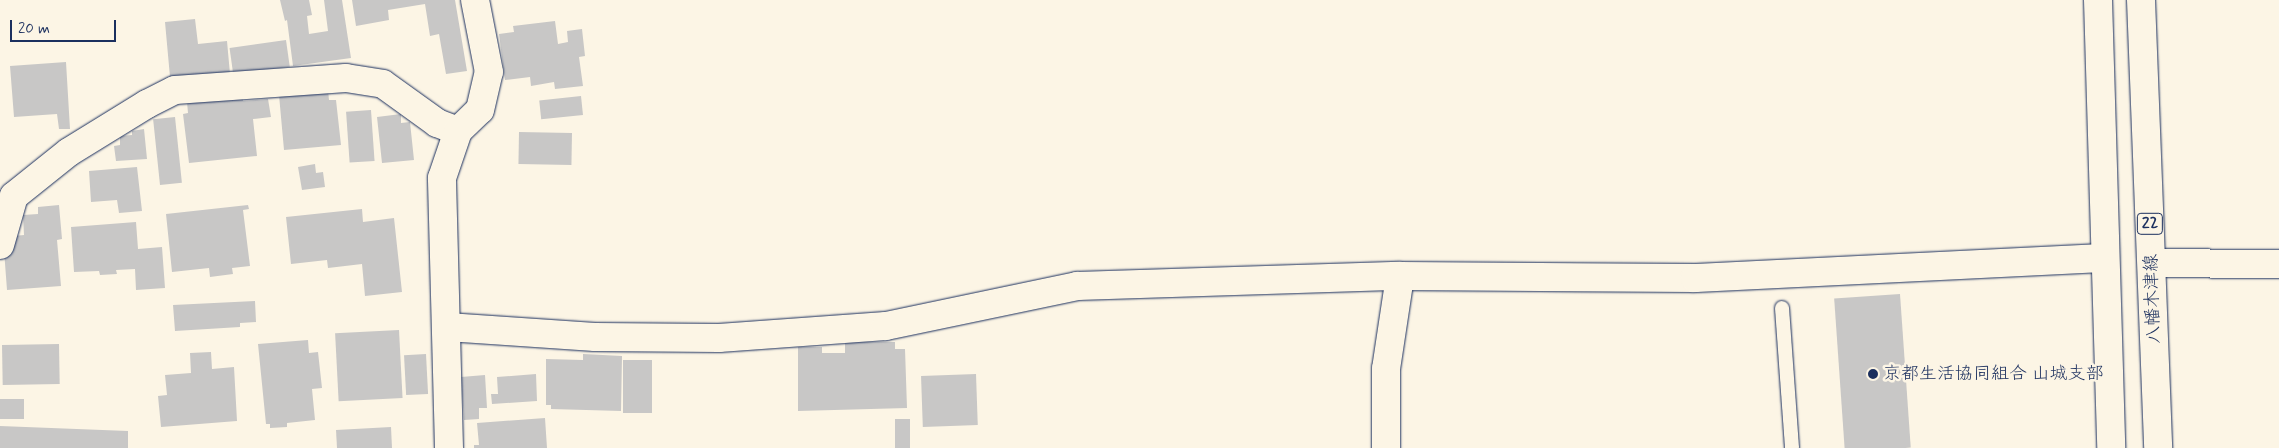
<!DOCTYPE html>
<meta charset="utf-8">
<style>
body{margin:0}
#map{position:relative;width:2279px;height:448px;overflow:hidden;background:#fcf5e5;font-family:Mynerve,"Klee One",sans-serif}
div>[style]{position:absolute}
.building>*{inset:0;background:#c8c7c6;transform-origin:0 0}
.roads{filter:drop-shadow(0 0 1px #1b2f5e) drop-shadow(0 0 1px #1b2f5e)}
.service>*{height:14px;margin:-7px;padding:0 7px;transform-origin:7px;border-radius:7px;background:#fcf5e5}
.minor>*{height:28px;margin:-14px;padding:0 14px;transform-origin:14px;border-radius:14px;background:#fcf5e5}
.primary>*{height:28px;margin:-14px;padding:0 14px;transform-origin:14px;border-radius:14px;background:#fcf5e5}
.dots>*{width:14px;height:14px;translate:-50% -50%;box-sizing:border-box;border:2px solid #fcf5e5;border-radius:50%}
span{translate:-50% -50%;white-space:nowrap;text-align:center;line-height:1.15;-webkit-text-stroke:5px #fcf5e5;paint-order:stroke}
.shield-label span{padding:1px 4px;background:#fcf5e5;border:1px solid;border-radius:4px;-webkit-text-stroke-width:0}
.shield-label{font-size:16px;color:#1b2f5e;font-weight:700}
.street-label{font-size:18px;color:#1b2f5e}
.poi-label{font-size:18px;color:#1b2f5e}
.left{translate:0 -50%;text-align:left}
.scale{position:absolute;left:10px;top:20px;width:106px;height:22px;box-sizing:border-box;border:2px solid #1b2f5e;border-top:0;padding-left:6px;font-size:15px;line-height:18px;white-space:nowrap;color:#1b2f5e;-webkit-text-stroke:4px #fcf5e5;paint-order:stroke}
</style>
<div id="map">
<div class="building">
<i style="clip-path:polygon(280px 0,309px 0,312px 15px,307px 16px,309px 34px,328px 31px,324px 0,342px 0,351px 58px,293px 66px,287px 20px,285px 21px)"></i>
<i style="clip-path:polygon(352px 0,455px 0,467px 71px,446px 74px,439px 34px,430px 36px,425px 4px,388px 10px,389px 20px,356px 26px)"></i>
<i style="clip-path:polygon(195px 19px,198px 44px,227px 41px,230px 74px,170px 77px,165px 22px)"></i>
<i style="clip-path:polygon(555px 21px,558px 44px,568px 42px,567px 31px,582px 29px,585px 56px,579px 57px,583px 86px,555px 89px,554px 82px,531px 86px,530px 77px,505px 80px,499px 34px,514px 32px,513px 26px)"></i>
<i style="left:286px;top:40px;width:27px;height:57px;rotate:82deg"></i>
<i style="clip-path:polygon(66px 62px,70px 129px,59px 129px,57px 114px,14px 117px,10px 66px)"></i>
<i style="clip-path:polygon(328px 90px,329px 100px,336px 100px,341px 145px,284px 150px,279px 95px)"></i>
<i style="left:581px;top:96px;width:19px;height:42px;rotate:84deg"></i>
<i style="clip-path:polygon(243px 98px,243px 101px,268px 99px,271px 117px,253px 119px,257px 156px,189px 163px,183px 114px,188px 113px,187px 102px)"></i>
<i style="left:371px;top:110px;width:51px;height:25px;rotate:86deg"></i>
<i style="clip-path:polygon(401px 114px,401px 123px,410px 122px,414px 160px,382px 163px,377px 117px)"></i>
<i style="left:175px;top:117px;width:66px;height:22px;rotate:84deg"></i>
<i style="clip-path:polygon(144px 129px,147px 159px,116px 161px,114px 146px,120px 145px,120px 136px,132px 135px,132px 131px)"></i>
<i style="left:519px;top:132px;width:53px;height:32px;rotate:1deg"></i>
<i style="clip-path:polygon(315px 164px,316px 173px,323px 172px,325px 187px,302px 190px,298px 167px)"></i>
<i style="clip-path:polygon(137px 167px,142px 211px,119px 213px,117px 200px,91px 202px,89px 171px)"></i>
<i style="clip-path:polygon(59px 205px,62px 239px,57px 240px,61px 286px,7px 290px,3px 237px,24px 235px,23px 215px,38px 214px,38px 207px)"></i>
<i style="clip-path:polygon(248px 205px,249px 209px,243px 210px,250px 266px,232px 268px,233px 274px,210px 277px,209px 268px,172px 272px,166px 214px)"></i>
<i style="clip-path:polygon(362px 209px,363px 222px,394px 218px,402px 292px,365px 296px,362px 264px,328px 268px,327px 260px,291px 264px,286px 217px)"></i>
<i style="clip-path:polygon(136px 222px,138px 249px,162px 247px,165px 288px,136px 290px,135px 269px,116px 270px,117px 274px,100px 275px,99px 271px,74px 272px,71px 227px)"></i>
<i style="left:1900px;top:294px;width:154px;height:66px;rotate:86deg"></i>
<i style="clip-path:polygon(255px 301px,256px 322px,240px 323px,240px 327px,175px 331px,173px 305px)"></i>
<i style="left:399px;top:330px;width:68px;height:64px;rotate:87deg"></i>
<i style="clip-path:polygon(308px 340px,309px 353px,318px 352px,322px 388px,312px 389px,315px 420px,287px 423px,287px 427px,270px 428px,270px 424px,266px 424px,258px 344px)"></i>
<i style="clip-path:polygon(845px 342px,895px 342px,895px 349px,905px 349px,907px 408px,798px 411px,798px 347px,822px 347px,822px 353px,845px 353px)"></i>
<i style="left:59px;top:344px;width:40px;height:57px;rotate:89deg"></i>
<i style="clip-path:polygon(211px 352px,212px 369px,234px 367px,237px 421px,161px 427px,158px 396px,167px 395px,165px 375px,191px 373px,190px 353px)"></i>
<i style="left:426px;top:354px;width:40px;height:22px;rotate:87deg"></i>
<i style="clip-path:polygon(583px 354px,622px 356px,621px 411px,551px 409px,551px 405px,546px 405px,546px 359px,583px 360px)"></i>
<i style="left:623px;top:360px;width:29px;height:53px"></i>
<i style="clip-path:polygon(536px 374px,537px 401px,492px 404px,491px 394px,498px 394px,497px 377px)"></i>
<i style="left:976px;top:374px;width:51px;height:55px;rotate:88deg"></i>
<i style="clip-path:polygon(485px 375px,487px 408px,479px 408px,479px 419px,464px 420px,461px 377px)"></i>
<i style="left:0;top:399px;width:24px;height:20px"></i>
<i style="clip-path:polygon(545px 418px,547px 448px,474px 448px,474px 445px,479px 445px,477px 423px)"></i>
<i style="left:895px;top:419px;width:15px;height:29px"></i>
<i style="clip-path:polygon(0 426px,128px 431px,128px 448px,0 448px)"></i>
<i style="clip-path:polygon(391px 427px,392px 448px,337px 448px,336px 430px)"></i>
</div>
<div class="roads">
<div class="service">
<i style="left:1782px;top:308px;width:140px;rotate:85.9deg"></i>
</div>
<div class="minor">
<i style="left:0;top:245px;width:51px;rotate:-74.1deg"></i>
<i style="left:14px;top:196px;width:70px;rotate:-38.7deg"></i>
<i style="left:69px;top:152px;width:92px;rotate:-31.6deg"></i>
<i style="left:147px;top:104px;width:31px;rotate:-27deg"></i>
<i style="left:175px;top:90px;width:171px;rotate:-4deg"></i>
<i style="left:346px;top:78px;width:37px;rotate:9deg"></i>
<i style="left:383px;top:84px;width:67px;rotate:35.8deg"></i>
<i style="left:437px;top:123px;width:22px;rotate:21deg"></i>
<i style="left:2152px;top:263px;width:127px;rotate:0.5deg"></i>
<i style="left:447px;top:327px;width:148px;rotate:3.9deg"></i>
<i style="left:595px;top:337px;width:124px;rotate:0.5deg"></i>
<i style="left:719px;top:338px;width:167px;rotate:-4.1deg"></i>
<i style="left:886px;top:326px;width:195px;rotate:-11.8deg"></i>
<i style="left:1077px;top:286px;width:323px;rotate:-1.8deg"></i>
<i style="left:1400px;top:276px;width:295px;rotate:0.4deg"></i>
<i style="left:1695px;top:278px;width:409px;rotate:-2.8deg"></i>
<i style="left:449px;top:448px;width:270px;rotate:-91.5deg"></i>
<i style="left:442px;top:178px;width:50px;rotate:-71.2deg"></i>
<i style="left:458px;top:131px;width:30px;rotate:-44deg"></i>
<i style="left:480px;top:110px;width:39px;rotate:-77deg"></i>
<i style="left:489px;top:72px;width:73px;rotate:-101deg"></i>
<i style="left:1386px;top:448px;width:79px;rotate:-90deg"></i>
<i style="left:1386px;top:369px;width:94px;rotate:-81.4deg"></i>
</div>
<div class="primary">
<i style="left:2098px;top:0;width:448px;rotate:88.3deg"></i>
<i style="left:2141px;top:0;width:448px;rotate:87.8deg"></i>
</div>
</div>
<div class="dots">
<i style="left:1873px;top:374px;background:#1b2f5e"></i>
</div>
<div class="shield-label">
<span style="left:2150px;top:224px">22</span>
</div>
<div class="street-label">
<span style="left:2153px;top:299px;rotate:-92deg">八幡木津線</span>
</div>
<div class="poi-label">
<span class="left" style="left:1883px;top:374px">京都生活協同組合 山城支部</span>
</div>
<div class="scale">20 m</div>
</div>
